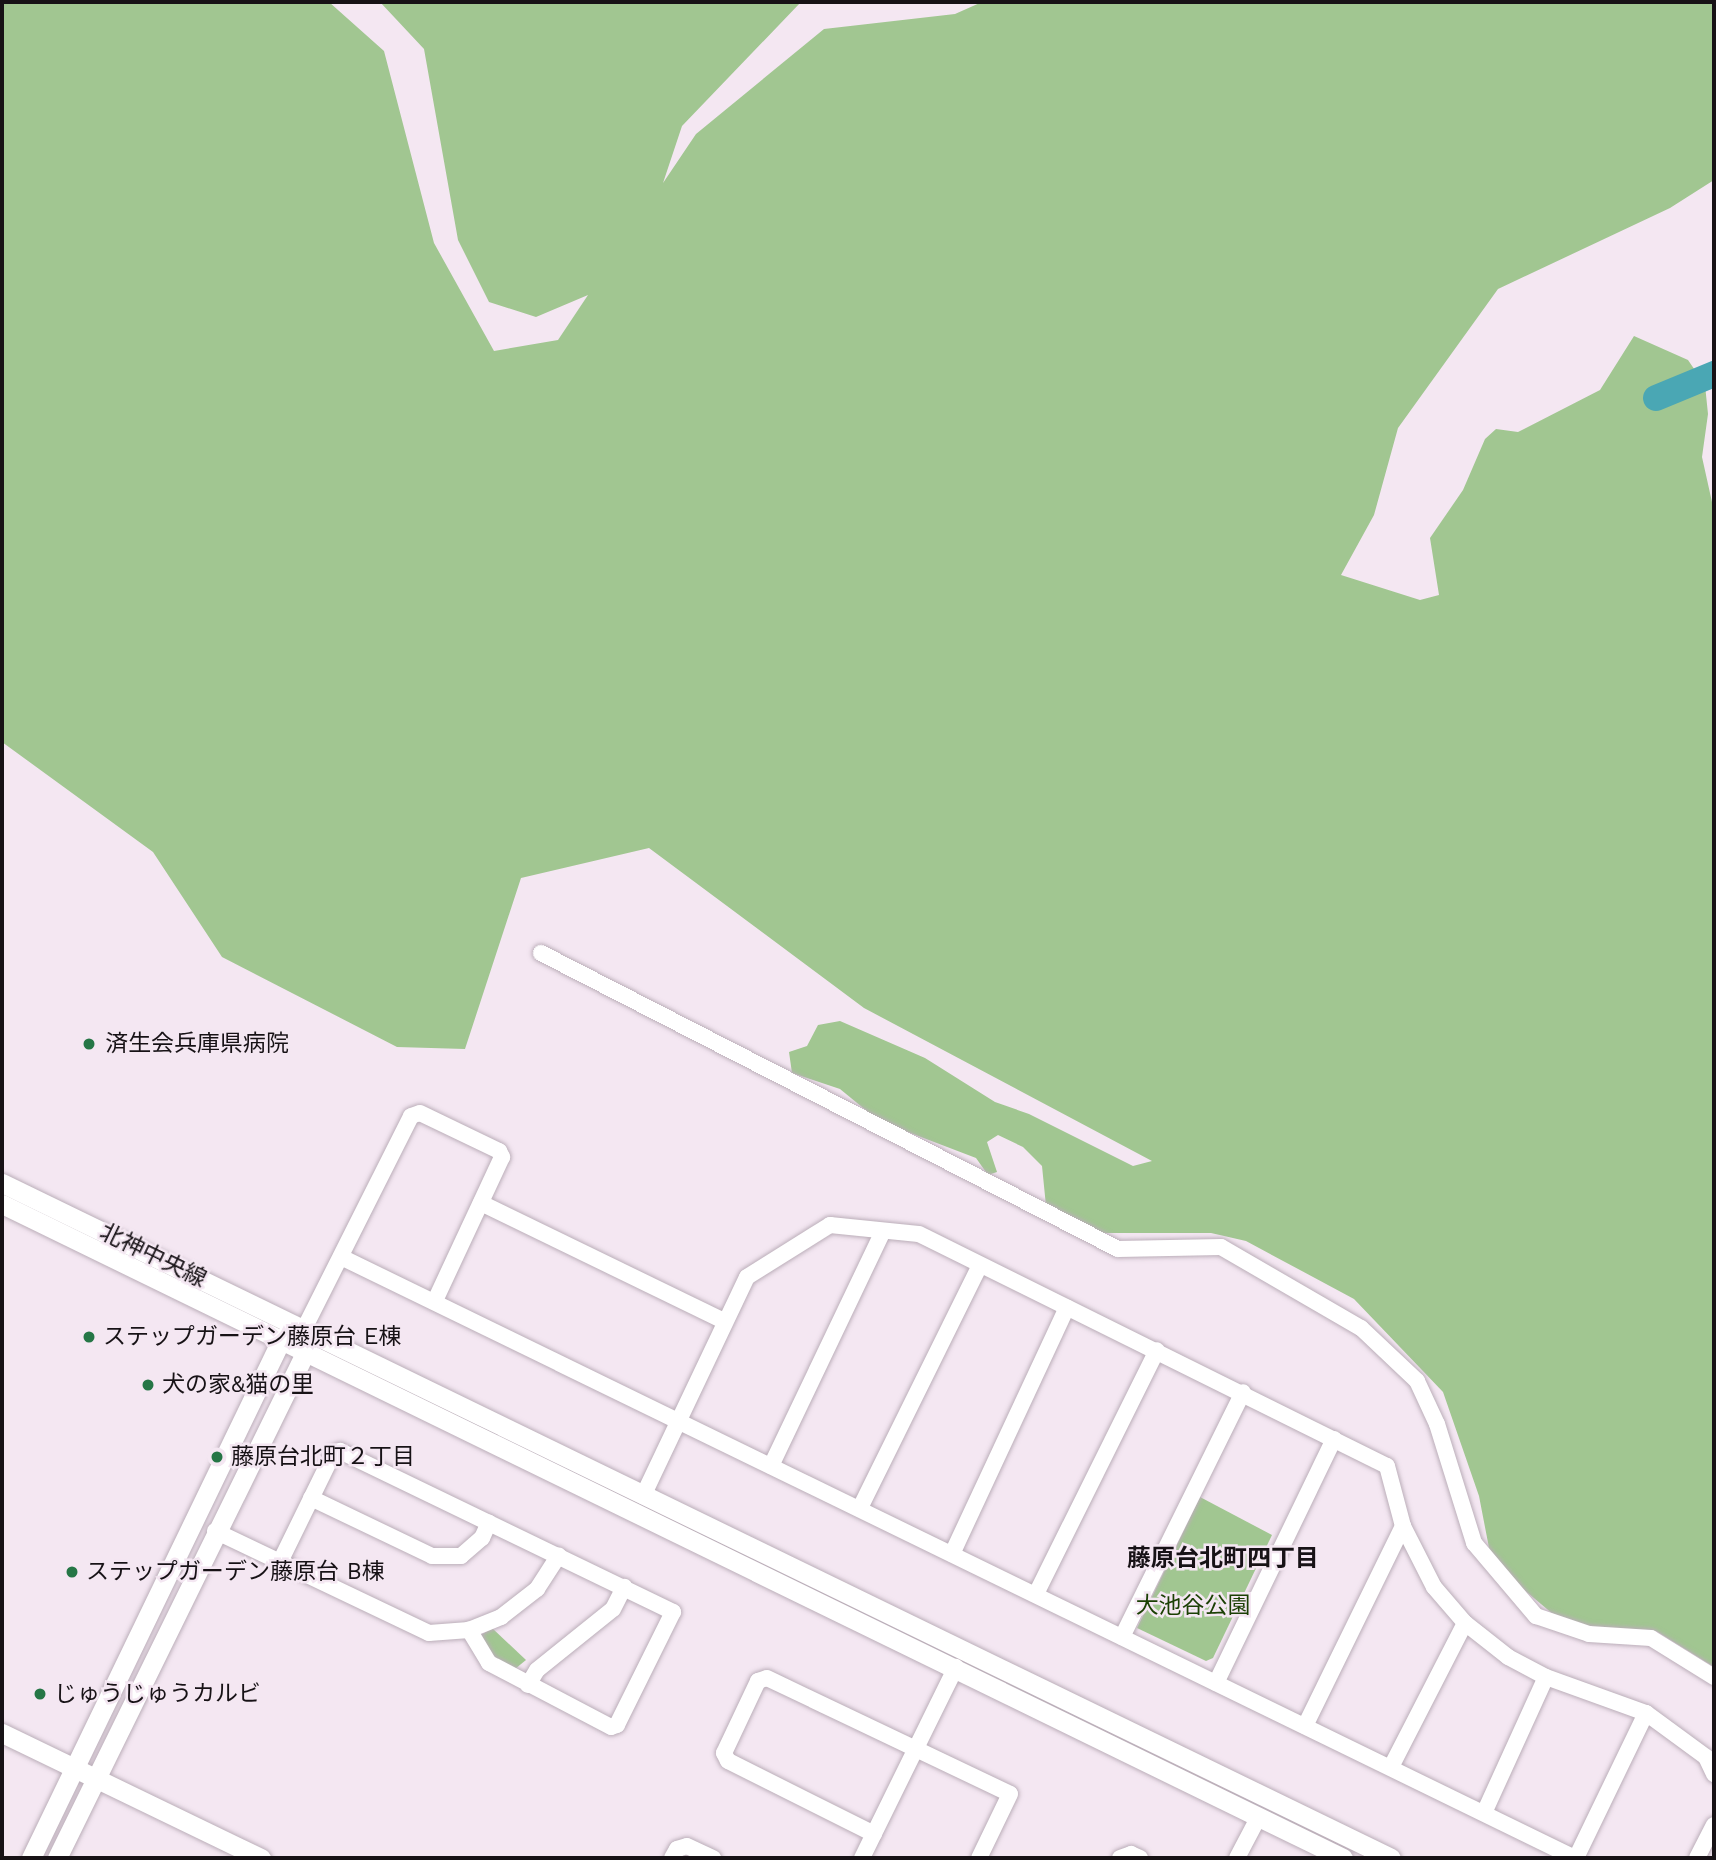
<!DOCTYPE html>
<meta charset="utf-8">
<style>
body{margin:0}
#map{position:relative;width:1716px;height:1860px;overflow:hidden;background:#f4e7f2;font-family:"Work Sans","Noto Sans JP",sans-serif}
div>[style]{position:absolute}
.green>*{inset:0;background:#a1c691}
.river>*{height:26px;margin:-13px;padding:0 13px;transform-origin:13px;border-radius:13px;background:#4aa7b4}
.roads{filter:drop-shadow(0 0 2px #bbaeb9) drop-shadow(0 0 2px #bbaeb9)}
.minor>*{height:16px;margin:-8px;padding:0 8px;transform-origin:8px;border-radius:8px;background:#fff}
.tertiary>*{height:19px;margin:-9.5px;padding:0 9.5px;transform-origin:9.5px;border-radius:9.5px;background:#fff}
.dots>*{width:19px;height:19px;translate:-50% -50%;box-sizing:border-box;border:4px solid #f4e7f2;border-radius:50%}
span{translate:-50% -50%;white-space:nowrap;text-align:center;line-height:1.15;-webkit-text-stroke:5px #f4e7f2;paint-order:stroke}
.poi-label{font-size:23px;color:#171216}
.left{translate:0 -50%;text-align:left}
.street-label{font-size:23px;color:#171216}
.park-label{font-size:23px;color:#1b4004}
.neighbourhood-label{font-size:24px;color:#171216;font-weight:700}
.frame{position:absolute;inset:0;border:4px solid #171216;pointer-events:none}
</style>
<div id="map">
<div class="green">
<i style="clip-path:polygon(2px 2px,329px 2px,384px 51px,434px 243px,494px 351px,558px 340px,588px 295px,536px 317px,489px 302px,458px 240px,424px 49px,380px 2px,801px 2px,682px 126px,663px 183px,696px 134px,824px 29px,955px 14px,982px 2px,1714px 2px,1714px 180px,1670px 208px,1498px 289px,1398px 428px,1374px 515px,1341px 575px,1420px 600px,1439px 595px,1430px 538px,1463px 490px,1485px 439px,1496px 429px,1518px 432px,1600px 390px,1634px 336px,1688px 360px,1705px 385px,1708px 414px,1702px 457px,1714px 511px,1714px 1667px,1656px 1631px,1599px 1631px,1560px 1620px,1509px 1577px,1490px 1553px,1479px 1496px,1443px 1392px,1354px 1299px,1246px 1241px,1211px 1233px,1101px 1233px,1046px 1206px,1042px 1166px,1023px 1147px,998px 1135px,987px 1142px,997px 1172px,988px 1175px,976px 1158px,879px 1121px,840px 1089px,792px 1073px,789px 1052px,807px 1046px,818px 1025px,840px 1021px,925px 1058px,995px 1102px,1029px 1114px,1133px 1166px,1152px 1161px,864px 1008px,649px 848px,521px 878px,465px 1049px,397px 1047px,222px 957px,153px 852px,2px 742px)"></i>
<i style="clip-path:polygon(1200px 1497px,1272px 1535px,1213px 1658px,1206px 1661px,1137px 1628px)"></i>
<i style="clip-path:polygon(492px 1628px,526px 1660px,515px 1669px,495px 1663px,475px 1639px)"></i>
</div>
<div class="river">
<i style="left:1656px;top:398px;width:63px;rotate:-22.5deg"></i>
</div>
<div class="roads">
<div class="minor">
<i style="left:541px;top:953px;width:648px;rotate:27.16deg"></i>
<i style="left:1118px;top:1249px;width:103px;rotate:-1.1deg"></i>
<i style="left:1221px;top:1247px;width:162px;rotate:30.1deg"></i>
<i style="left:1361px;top:1328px;width:77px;rotate:43.4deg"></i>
<i style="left:1417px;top:1381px;width:47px;rotate:65.1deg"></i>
<i style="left:1437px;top:1424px;width:125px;rotate:72.7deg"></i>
<i style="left:1474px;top:1543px;width:96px;rotate:49.7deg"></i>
<i style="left:1536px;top:1616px;width:56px;rotate:18.8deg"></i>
<i style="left:1589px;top:1634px;width:62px;rotate:3.7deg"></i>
<i style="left:1651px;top:1638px;width:74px;rotate:31.8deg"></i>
<i style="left:481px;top:1203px;width:270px;rotate:25.9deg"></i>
<i style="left:341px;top:1257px;width:1373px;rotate:25.97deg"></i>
<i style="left:304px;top:1329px;width:238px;rotate:-63.3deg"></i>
<i style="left:411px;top:1116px;width:9px;rotate:-18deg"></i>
<i style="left:420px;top:1113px;width:88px;rotate:25.7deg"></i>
<i style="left:499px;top:1151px;width:7px;rotate:63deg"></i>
<i style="left:502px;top:1157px;width:159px;rotate:115deg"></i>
<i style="left:771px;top:1466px;width:260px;rotate:-64.5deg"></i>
<i style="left:643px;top:1496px;width:242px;rotate:-64.6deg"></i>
<i style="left:747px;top:1277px;width:98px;rotate:-32.1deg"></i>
<i style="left:830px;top:1225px;width:89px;rotate:5.8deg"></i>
<i style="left:919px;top:1234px;width:522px;rotate:26.37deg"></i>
<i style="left:1387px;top:1466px;width:62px;rotate:75.1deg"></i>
<i style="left:1403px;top:1526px;width:68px;rotate:63.1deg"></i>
<i style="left:1434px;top:1587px;width:48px;rotate:49.3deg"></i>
<i style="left:1465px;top:1623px;width:55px;rotate:38.3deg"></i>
<i style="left:1508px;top:1657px;width:43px;rotate:27.8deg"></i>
<i style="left:1546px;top:1677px;width:106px;rotate:19.8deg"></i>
<i style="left:1646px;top:1713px;width:74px;rotate:36.3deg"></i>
<i style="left:1706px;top:1757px;width:19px;rotate:65deg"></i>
<i style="left:311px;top:1498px;width:134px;rotate:25.6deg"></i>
<i style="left:432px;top:1556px;width:29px"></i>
<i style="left:461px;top:1556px;width:28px;rotate:-41deg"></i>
<i style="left:482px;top:1538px;width:17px;rotate:-66deg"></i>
<i style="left:860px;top:1508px;width:271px;rotate:-63.7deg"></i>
<i style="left:215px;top:1531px;width:237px;rotate:25.5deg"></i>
<i style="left:429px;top:1633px;width:40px;rotate:-4.3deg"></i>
<i style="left:469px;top:1630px;width:35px;rotate:-22deg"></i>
<i style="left:501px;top:1617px;width:46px;rotate:-37.9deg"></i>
<i style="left:537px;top:1589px;width:40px;rotate:-57.1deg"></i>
<i style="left:952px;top:1554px;width:272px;rotate:-65deg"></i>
<i style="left:279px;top:1564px;width:123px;rotate:-63.9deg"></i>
<i style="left:333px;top:1454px;width:8px;rotate:-23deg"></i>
<i style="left:340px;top:1451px;width:370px;rotate:25.8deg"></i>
<i style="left:673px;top:1612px;width:126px;rotate:116.4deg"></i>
<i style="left:617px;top:1725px;width:6px;rotate:162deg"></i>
<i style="left:611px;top:1727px;width:138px;rotate:-152.3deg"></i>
<i style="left:489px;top:1663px;width:39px;rotate:-121deg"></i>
<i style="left:1036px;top:1594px;width:272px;rotate:-63.6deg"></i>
<i style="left:1122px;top:1637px;width:273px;rotate:-63.7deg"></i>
<i style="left:1216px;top:1683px;width:271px;rotate:-64.2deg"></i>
<i style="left:528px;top:1685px;width:17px;rotate:-59deg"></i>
<i style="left:537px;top:1670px;width:97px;rotate:-38.8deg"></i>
<i style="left:613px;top:1609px;width:25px;rotate:-63deg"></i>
<i style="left:1305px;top:1726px;width:223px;rotate:-63.9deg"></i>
<i style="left:1391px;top:1767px;width:162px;rotate:-62.8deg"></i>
<i style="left:1484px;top:1813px;width:149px;rotate:-65.5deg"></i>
<i style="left:874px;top:1834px;width:163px;rotate:-153.4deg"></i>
<i style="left:728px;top:1761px;width:9px;rotate:-117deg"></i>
<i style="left:724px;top:1753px;width:80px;rotate:-64.7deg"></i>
<i style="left:758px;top:1681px;width:9px;rotate:-18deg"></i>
<i style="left:767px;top:1678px;width:269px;rotate:25.5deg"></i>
<i style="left:1010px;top:1794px;width:71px;rotate:115.8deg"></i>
<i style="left:672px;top:1858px;width:10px;rotate:-61deg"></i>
<i style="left:677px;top:1849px;width:10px;rotate:-17deg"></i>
<i style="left:687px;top:1846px;width:29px;rotate:25deg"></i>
<i style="left:862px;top:1858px;width:213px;rotate:-63.8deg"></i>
<i style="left:1120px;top:1858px;width:12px;rotate:-20deg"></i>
<i style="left:1131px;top:1854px;width:10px;rotate:24deg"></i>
<i style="left:1237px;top:1858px;width:45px;rotate:-62.3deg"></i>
<i style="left:1576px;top:1858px;width:161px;rotate:-64.2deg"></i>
<i style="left:1697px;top:1858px;width:37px;rotate:-63deg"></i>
</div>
<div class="tertiary">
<i style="left:2px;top:1183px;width:1544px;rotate:25.92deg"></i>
<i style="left:2px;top:1204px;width:1492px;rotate:26deg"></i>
<i style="left:2px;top:1733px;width:288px;rotate:25.8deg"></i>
<i style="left:31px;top:1858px;width:577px;rotate:-64.23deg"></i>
<i style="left:282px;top:1338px;width:12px;rotate:-24deg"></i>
<i style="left:57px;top:1858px;width:565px;rotate:-63.84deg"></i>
<i style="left:306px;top:1351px;width:11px;rotate:-95deg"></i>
</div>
</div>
<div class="dots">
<i style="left:89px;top:1044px;background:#257646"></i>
<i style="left:89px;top:1337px;background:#257646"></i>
<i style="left:148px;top:1385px;background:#257646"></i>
<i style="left:217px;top:1457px;background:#257646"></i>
<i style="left:72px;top:1572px;background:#257646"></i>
<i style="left:40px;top:1694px;background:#257646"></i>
</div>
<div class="poi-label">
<span class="left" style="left:105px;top:1044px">済生会兵庫県病院</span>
<span class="left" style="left:103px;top:1337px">ステップガーデン藤原台 E棟</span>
<span class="left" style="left:162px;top:1385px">犬の家&amp;猫の里</span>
<span class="left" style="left:231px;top:1457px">藤原台北町２丁目</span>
<span class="left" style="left:86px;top:1572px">ステップガーデン藤原台 B棟</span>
<span class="left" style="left:54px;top:1694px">じゅうじゅうカルビ</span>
</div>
<div class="street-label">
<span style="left:153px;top:1256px;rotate:26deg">北神中央線</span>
</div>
<div class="park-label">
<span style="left:1193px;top:1606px">大池谷公園</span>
</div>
<div class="neighbourhood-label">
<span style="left:1223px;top:1559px">藤原台北町四丁目</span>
</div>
<div class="frame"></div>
</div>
